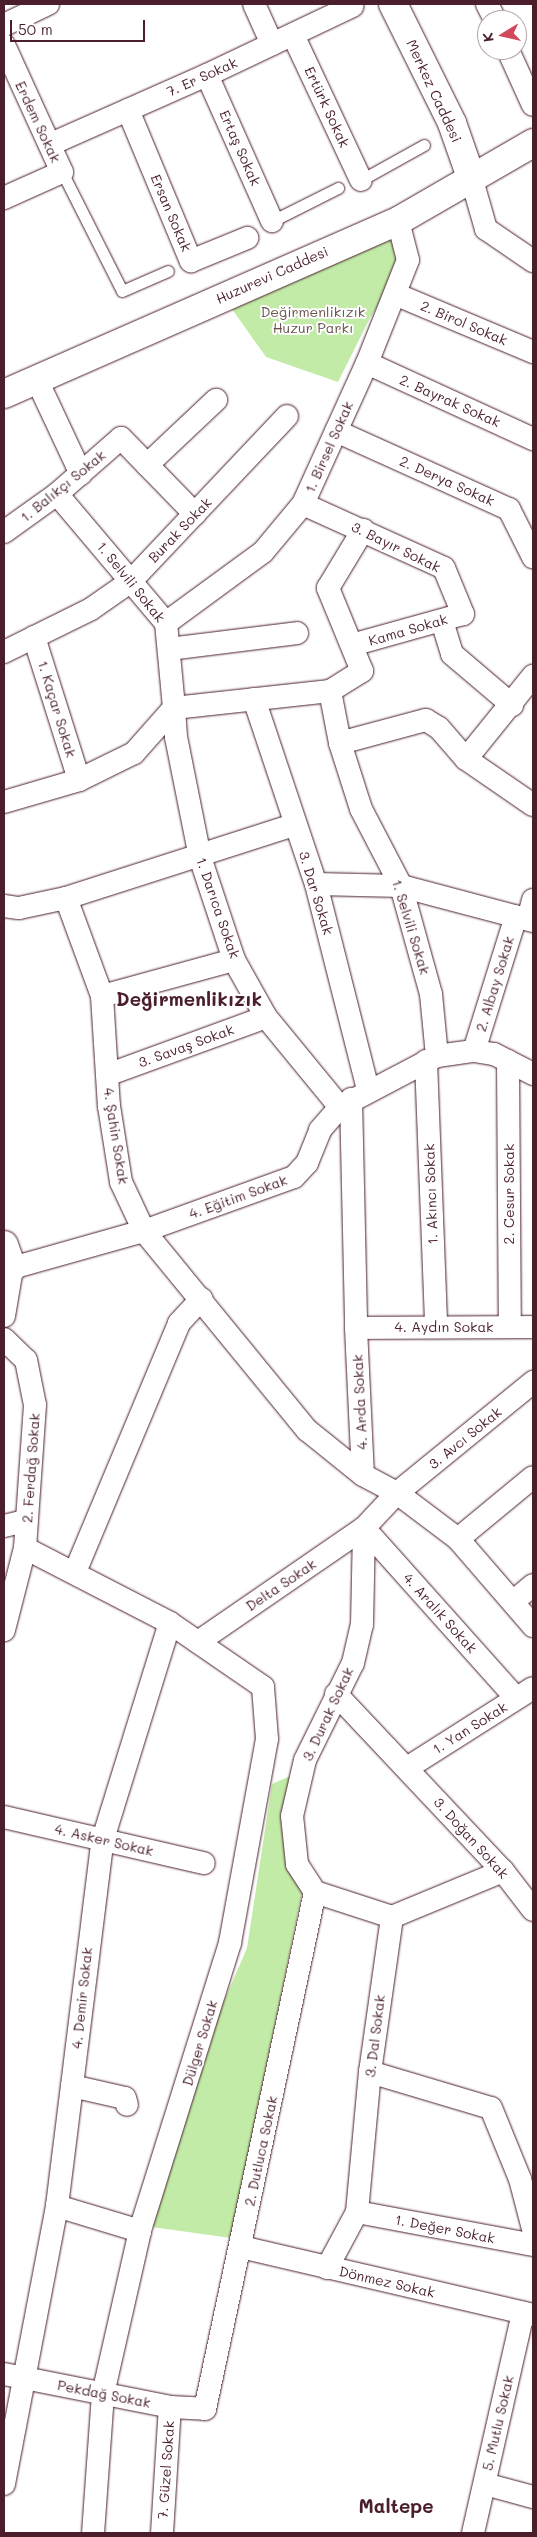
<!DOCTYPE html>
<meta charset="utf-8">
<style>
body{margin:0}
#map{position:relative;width:537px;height:2537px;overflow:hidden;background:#fff;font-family:Mali,sans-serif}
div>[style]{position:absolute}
.green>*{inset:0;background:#c1eba7}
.roads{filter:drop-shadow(0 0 1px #4a1f2b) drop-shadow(0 0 1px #4a1f2b)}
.lane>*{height:11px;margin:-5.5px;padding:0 5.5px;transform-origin:5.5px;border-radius:5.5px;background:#fff}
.street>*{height:22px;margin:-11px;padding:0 11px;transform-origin:11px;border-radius:11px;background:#fff}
.secondary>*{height:28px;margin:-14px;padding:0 14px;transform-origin:14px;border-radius:14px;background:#fff}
span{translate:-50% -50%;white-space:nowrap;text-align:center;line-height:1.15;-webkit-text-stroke:4px #fff;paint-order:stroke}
.street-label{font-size:14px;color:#4a1f2b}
.park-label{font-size:14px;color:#68524a}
.district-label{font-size:19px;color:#4a1f2b;font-weight:700}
.frame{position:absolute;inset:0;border:5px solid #4a1f2b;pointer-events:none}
.north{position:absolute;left:477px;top:10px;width:50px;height:50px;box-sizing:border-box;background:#fff;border:1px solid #b7a5aa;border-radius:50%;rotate:261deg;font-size:14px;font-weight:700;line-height:20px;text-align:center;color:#4a1f2b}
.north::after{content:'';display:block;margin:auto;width:18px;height:22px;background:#d1495b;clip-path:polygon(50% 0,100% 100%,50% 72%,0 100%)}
.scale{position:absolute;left:10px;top:20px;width:135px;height:22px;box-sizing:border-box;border:2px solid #4a1f2b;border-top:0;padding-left:6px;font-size:15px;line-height:18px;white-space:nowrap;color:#4a1f2b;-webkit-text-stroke:4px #fff;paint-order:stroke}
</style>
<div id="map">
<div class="green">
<i style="clip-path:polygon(398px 221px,408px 260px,370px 318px,338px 382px,266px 357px,232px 309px)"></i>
<i style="clip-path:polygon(295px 1774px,289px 1854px,302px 1893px,231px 2238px,152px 2227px,214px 2024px,247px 1948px,272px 1784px)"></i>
</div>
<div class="roads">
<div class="lane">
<i style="left:62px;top:172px;width:133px;rotate:63.2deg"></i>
<i style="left:122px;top:291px;width:50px;rotate:-23.5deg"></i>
<i style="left:361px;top:180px;width:72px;rotate:-29.1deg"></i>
<i style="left:272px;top:221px;width:74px;rotate:-26.6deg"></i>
</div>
<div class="street">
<i style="left:254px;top:4px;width:44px;rotate:65.8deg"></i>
<i style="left:487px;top:4px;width:18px;rotate:63deg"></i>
<i style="left:4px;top:25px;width:49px;rotate:-25.5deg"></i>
<i style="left:293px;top:35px;width:160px;rotate:64.9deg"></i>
<i style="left:4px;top:45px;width:140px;rotate:65.5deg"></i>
<i style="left:62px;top:172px;width:64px;rotate:155.9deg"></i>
<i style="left:508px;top:50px;width:60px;rotate:65.6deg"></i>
<i style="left:207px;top:75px;width:160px;rotate:66deg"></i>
<i style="left:128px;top:110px;width:164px;rotate:67.4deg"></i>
<i style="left:191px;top:261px;width:61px;rotate:-22.3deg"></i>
<i style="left:51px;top:144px;width:171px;rotate:-23.9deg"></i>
<i style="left:207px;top:75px;width:161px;rotate:-25.4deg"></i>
<i style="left:472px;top:180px;width:51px;rotate:74.1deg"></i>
<i style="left:486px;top:229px;width:57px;rotate:34.2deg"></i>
<i style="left:395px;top:294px;width:150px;rotate:22.8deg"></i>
<i style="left:367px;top:363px;width:183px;rotate:24.6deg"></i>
<i style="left:36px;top:378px;width:106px;rotate:64.9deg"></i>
<i style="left:336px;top:431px;width:190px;rotate:24.3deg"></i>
<i style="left:509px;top:509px;width:54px;rotate:63.4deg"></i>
<i style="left:147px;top:465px;width:95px;rotate:-43.3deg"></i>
<i style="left:57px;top:494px;width:169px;rotate:49.8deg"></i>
<i style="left:166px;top:623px;width:85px;rotate:84.6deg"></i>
<i style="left:174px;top:708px;width:157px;rotate:-6.2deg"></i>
<i style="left:330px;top:691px;width:53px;rotate:79.1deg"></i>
<i style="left:340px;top:743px;width:69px;rotate:72.3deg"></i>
<i style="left:361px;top:809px;width:87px;rotate:62.5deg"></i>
<i style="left:401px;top:886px;width:112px;rotate:74.5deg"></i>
<i style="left:431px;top:994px;width:62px;rotate:84.5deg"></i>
<i style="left:303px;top:504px;width:155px;rotate:24.4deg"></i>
<i style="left:444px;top:568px;width:50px;rotate:67.6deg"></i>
<i style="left:463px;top:614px;width:115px;rotate:164.4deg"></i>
<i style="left:4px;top:532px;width:65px;rotate:-35.6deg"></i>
<i style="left:57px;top:494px;width:85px;rotate:-41.2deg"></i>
<i style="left:121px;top:438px;width:106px;rotate:45.8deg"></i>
<i style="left:442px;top:621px;width:34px;rotate:73deg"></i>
<i style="left:452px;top:654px;width:79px;rotate:40.4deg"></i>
<i style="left:166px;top:623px;width:120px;rotate:-36.2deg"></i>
<i style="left:263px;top:552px;width:62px;rotate:-50.2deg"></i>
<i style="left:303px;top:504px;width:155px;rotate:-65.6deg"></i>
<i style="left:367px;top:363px;width:111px;rotate:-68.3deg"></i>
<i style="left:408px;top:260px;width:40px;rotate:-104.4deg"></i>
<i style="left:34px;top:637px;width:150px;rotate:72.5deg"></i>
<i style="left:169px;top:649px;width:129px;rotate:-7.1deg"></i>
<i style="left:4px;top:652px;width:97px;rotate:-26.3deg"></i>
<i style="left:91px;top:609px;width:49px;rotate:-35deg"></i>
<i style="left:131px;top:581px;width:227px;rotate:-46.6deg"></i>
<i style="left:330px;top:691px;width:38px;rotate:-32deg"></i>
<i style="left:362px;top:671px;width:90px;rotate:-112.3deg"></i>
<i style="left:328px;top:588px;width:68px;rotate:-58.9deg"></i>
<i style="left:254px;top:699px;width:195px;rotate:71.5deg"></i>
<i style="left:316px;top:884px;width:212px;rotate:75.8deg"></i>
<i style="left:174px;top:708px;width:29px;rotate:86deg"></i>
<i style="left:176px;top:737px;width:122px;rotate:78.7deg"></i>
<i style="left:200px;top:857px;width:108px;rotate:71.7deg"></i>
<i style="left:234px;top:960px;width:65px;rotate:60.7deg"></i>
<i style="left:266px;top:1017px;width:117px;rotate:50.6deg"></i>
<i style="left:340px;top:743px;width:89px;rotate:-15deg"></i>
<i style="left:426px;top:720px;width:15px;rotate:32deg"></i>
<i style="left:439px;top:728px;width:41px;rotate:48.9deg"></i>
<i style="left:466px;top:759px;width:81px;rotate:34.5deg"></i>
<i style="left:466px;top:759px;width:107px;rotate:-51.1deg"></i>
<i style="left:4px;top:802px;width:78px;rotate:-16.3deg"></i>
<i style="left:79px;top:780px;width:61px;rotate:-26.1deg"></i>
<i style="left:134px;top:753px;width:60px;rotate:-48.4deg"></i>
<i style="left:316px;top:884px;width:85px;rotate:1.3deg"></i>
<i style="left:401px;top:886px;width:137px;rotate:14.9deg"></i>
<i style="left:66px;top:898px;width:239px;rotate:-17.8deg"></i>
<i style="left:4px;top:906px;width:15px;rotate:8deg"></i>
<i style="left:19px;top:908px;width:48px;rotate:-12deg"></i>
<i style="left:66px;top:898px;width:104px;rotate:69.8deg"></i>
<i style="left:102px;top:996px;width:110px;rotate:86.4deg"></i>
<i style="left:109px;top:1106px;width:77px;rotate:81deg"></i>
<i style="left:121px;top:1182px;width:54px;rotate:64.9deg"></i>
<i style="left:144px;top:1231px;width:257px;rotate:50.7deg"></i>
<i style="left:307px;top:1430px;width:72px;rotate:38.8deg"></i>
<i style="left:363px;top:1475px;width:38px;rotate:28deg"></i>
<i style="left:397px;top:1493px;width:76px;rotate:37deg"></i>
<i style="left:458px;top:1539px;width:115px;rotate:49.2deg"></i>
<i style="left:528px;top:919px;width:20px;rotate:-75deg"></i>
<i style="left:102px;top:996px;width:137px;rotate:-15.3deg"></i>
<i style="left:474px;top:1051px;width:141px;rotate:-72.7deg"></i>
<i style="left:426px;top:1061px;width:265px;rotate:87.8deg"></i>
<i style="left:508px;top:1061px;width:265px;rotate:89.6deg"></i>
<i style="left:107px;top:1075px;width:169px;rotate:-20deg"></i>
<i style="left:351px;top:1099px;width:229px;rotate:88.7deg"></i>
<i style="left:356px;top:1328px;width:147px;rotate:87.3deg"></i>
<i style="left:4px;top:1316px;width:49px;rotate:-80.5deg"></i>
<i style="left:12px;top:1268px;width:137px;rotate:-15.7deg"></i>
<i style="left:144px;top:1231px;width:159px;rotate:-19.8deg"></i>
<i style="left:294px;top:1177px;width:19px;rotate:-47deg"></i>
<i style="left:307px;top:1163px;width:35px;rotate:-68deg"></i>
<i style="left:320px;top:1130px;width:30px;rotate:-49deg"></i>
<i style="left:340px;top:1107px;width:110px;rotate:-27.7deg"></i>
<i style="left:437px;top:1056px;width:37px;rotate:-8deg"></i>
<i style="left:474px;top:1051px;width:20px;rotate:9deg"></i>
<i style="left:494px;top:1054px;width:44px;rotate:27.1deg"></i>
<i style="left:356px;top:1328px;width:177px;rotate:-0.3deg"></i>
<i style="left:4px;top:1339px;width:30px;rotate:44deg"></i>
<i style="left:26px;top:1360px;width:46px;rotate:78.7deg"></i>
<i style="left:35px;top:1405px;width:143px;rotate:94deg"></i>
<i style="left:25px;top:1548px;width:85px;rotate:104.4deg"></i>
<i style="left:4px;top:1526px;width:23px;rotate:-13deg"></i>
<i style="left:458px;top:1539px;width:97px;rotate:-39.6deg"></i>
<i style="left:25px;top:1548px;width:163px;rotate:27.3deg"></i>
<i style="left:170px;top:1623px;width:113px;rotate:34.5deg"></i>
<i style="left:263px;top:1687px;width:52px;rotate:85.6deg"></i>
<i style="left:267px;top:1739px;width:207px;rotate:100.3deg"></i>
<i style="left:230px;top:1943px;width:302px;rotate:107.4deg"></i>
<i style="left:140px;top:2231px;width:167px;rotate:102.8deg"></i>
<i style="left:103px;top:2394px;width:139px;rotate:94.1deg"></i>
<i style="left:75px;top:1572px;width:270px;rotate:-67.3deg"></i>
<i style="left:179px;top:1323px;width:33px;rotate:-47deg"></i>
<i style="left:514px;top:1601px;width:25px;rotate:-40deg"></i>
<i style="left:198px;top:1642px;width:201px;rotate:-34.5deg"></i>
<i style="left:364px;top:1528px;width:228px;rotate:48.2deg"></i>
<i style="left:336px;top:1694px;width:243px;rotate:46.7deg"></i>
<i style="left:503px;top:1871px;width:49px;rotate:52.4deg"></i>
<i style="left:407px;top:1768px;width:149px;rotate:-32.4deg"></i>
<i style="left:4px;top:1817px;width:205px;rotate:13deg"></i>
<i style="left:392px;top:1917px;width:81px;rotate:-162deg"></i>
<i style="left:315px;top:1892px;width:33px;rotate:-123deg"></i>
<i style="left:297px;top:1864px;width:48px;rotate:-95.9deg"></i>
<i style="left:292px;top:1816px;width:57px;rotate:-76.9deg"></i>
<i style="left:305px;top:1760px;width:108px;rotate:-63.7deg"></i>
<i style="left:353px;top:1663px;width:39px;rotate:-77deg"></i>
<i style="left:362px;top:1625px;width:97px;rotate:-88.8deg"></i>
<i style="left:364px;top:1528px;width:48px;rotate:-46.7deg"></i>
<i style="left:397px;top:1493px;width:176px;rotate:-39.2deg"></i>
<i style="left:370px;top:2072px;width:126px;rotate:16.6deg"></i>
<i style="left:491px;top:2108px;width:77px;rotate:67.8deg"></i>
<i style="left:520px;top:2179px;width:52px;rotate:75.4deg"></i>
<i style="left:72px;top:2086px;width:54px;rotate:12.8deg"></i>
<i style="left:125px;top:2098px;width:7px;rotate:74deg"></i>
<i style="left:57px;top:2206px;width:87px;rotate:16.8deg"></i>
<i style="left:357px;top:2212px;width:179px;rotate:10.6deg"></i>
<i style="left:241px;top:2247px;width:300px;rotate:13.1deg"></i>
<i style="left:327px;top:2268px;width:64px;rotate:-61.8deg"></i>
<i style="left:357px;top:2212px;width:141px;rotate:-84.7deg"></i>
<i style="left:370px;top:2072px;width:157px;rotate:-81.9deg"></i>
<i style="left:392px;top:1917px;width:120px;rotate:-22.5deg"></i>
<i style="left:4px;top:2374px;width:169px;rotate:11.2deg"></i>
<i style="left:170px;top:2407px;width:35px;rotate:3deg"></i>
<i style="left:205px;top:2409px;width:529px;rotate:-77.99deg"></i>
<i style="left:4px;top:2484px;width:283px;rotate:-79.2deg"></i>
<i style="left:57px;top:2206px;width:370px;rotate:-82.9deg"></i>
<i style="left:103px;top:1839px;width:226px;rotate:-72.8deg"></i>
<i style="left:485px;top:2484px;width:50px;rotate:15.2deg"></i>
<i style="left:162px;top:2533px;width:126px;rotate:-86.4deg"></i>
<i style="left:473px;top:2533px;width:226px;rotate:-77.2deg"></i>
</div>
<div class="secondary">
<i style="left:393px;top:4px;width:133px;rotate:63.6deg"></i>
<i style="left:452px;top:123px;width:60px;rotate:70.7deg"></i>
<i style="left:4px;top:394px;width:430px;rotate:-23.7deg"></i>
<i style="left:398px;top:221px;width:156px;rotate:-30deg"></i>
<i style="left:4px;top:1245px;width:24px;rotate:71deg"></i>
</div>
</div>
<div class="street-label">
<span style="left:202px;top:77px;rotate:-24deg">7. Er Sokak</span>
<span style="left:434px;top:91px;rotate:65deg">Merkez Caddesi</span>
<span style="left:327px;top:107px;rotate:65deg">Ertürk Sokak</span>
<span style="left:38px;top:122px;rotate:65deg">Erdem Sokak</span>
<span style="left:240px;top:148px;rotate:66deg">Ertaş Sokak</span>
<span style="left:171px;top:213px;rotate:67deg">Ersan Sokak</span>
<span style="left:272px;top:275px;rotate:-24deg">Huzurevi Caddesi</span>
<span style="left:464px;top:323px;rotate:23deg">2. Birol Sokak</span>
<span style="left:450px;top:401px;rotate:24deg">2. Bayrak Sokak</span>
<span style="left:329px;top:447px;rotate:-66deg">1. Birsel Sokak</span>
<span style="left:447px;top:481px;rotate:24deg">2. Derya Sokak</span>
<span style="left:63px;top:486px;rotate:-39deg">1. Balıkçı Sokak</span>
<span style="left:180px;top:530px;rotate:-46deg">Burak Sokak</span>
<span style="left:396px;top:547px;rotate:26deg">3. Bayır Sokak</span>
<span style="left:131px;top:582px;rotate:51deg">1. Selvili Sokak</span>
<span style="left:408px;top:630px;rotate:-16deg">Kama Sokak</span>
<span style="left:57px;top:709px;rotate:73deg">1. Kaçar Sokak</span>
<span style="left:316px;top:893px;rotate:73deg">3. Dar Sokak</span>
<span style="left:218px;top:908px;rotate:71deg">1. Darıca Sokak</span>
<span style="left:411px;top:927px;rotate:73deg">1. Selvili Sokak</span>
<span style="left:495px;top:984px;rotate:-73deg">2. Albay Sokak</span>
<span style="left:186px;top:1046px;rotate:-20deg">3. Savaş Sokak</span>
<span style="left:116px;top:1136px;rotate:81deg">4. Şahin Sokak</span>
<span style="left:431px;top:1194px;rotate:-92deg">1. Akıncı Sokak</span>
<span style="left:509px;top:1194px;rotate:-90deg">2. Cesur Sokak</span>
<span style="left:238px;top:1197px;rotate:-20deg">4. Eğitim Sokak</span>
<span style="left:444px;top:1327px">4. Aydın Sokak</span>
<span style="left:360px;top:1402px;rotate:-93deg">4. Arda Sokak</span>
<span style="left:465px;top:1438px;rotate:-39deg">3. Avcı Sokak</span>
<span style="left:31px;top:1468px;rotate:-86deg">2. Ferdağ Sokak</span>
<span style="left:281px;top:1585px;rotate:-34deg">Delta Sokak</span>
<span style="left:440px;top:1613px;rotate:48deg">4. Aralık Sokak</span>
<span style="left:328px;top:1714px;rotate:-65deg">3. Durak Sokak</span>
<span style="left:470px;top:1728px;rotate:-32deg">1. Yan Sokak</span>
<span style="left:471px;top:1838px;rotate:48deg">3. Doğan Sokak</span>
<span style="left:104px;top:1840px;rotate:13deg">4. Asker Sokak</span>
<span style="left:82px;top:1998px;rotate:-84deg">4. Demir Sokak</span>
<span style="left:375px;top:2036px;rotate:-83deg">3. Dal Sokak</span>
<span style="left:200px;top:2043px;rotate:-73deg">Dülger Sokak</span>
<span style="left:261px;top:2151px;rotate:-78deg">2. Dutluca Sokak</span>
<span style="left:445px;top:2229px;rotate:11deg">1. Değer Sokak</span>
<span style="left:387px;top:2282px;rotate:13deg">Dönmez Sokak</span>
<span style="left:104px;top:2394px;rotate:11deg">Pekdağ Sokak</span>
<span style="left:498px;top:2423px;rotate:-77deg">5. Mutlu Sokak</span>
<span style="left:166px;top:2470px;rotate:-86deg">7. Güzel Sokak</span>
</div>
<div class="park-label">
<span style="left:313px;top:320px">Değirmenlikızık<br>Huzur Parkı</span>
</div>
<div class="district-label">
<span style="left:189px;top:999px">Değirmenlikızık</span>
<span style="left:396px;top:2506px">Maltepe</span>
</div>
<div class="frame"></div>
<div class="north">K</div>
<div class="scale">50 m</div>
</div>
